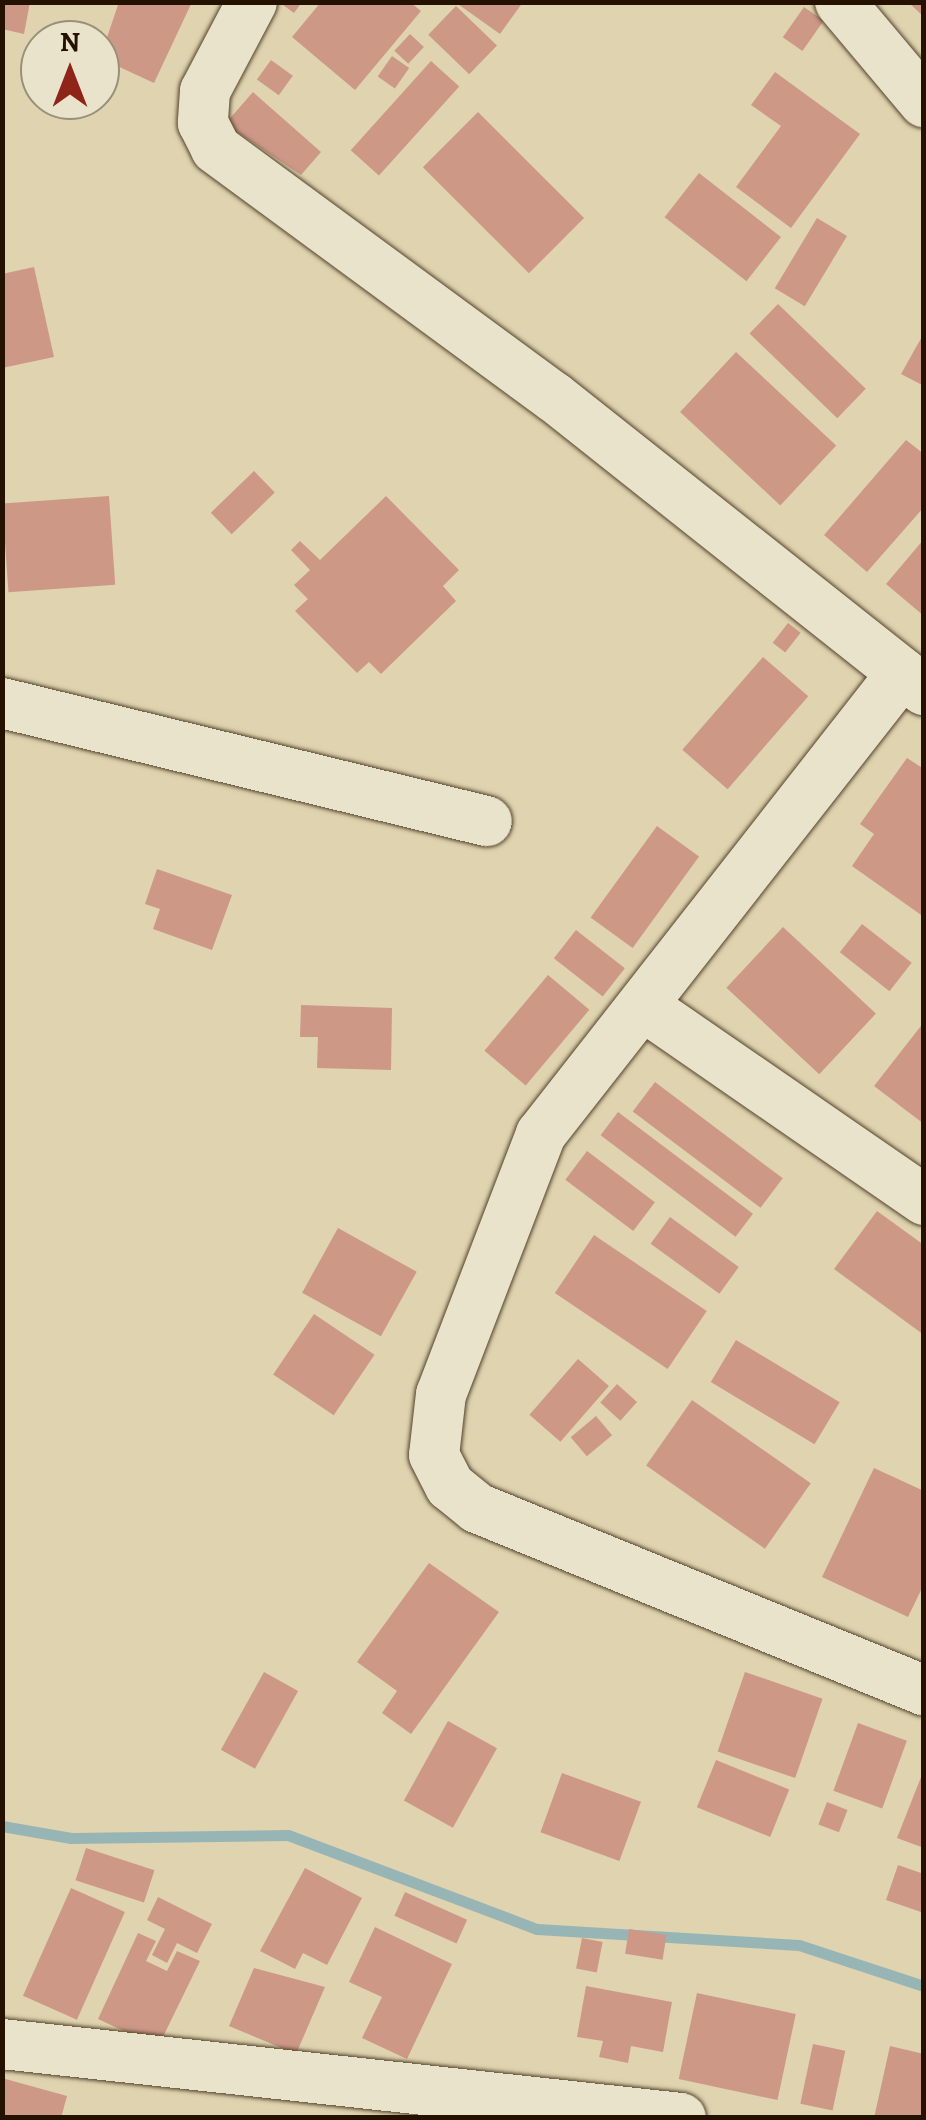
<!DOCTYPE html>
<style>
body{margin:0}
#map{position:relative;width:926px;height:2120px;overflow:hidden;background:#dfd4af;font-family:Alegreya,serif}
div>[style]{position:absolute}
.stream>*{height:11px;margin:-5.5px;padding:0 5.5px;transform-origin:5.5px;border-radius:5.5px;background:#98b5b6}
.building>*{inset:0;background:#ce9887;transform-origin:0 0}
.roads{filter:drop-shadow(0 0 2px #54422c) drop-shadow(0 0 2px #54422c)}
.minor>*{height:50px;margin:-25px;padding:0 25px;transform-origin:25px;border-radius:25px;background:#eae3cb}
span{translate:-50% -50%;white-space:nowrap;text-align:center;line-height:1.15;-webkit-text-stroke:9px #eae3cb;paint-order:stroke}
.frame{position:absolute;inset:0;border:5px solid #251100;pointer-events:none}
.north{position:absolute;left:20px;top:20px;width:100px;height:100px;box-sizing:border-box;background:#eae3cb;border:2px solid #9b8f7a;border-radius:50%;rotate:0deg;font-size:28px;font-weight:700;line-height:40px;text-align:center;color:#251100}
.north::after{content:'';display:block;margin:auto;width:35px;height:45px;background:#8f2418;clip-path:polygon(50% 0,100% 100%,50% 72%,0 100%)}
</style>
<div id="map">
<div class="stream">
<i style="left:2px;top:1826px;width:70px;rotate:9.9deg"></i>
<i style="left:71px;top:1838px;width:217px;rotate:-0.8deg"></i>
<i style="left:288px;top:1835px;width:266px;rotate:20.7deg"></i>
<i style="left:537px;top:1929px;width:262px;rotate:3.5deg"></i>
<i style="left:799px;top:1945px;width:132px;rotate:18.2deg"></i>
</div>
<div class="building">
<i style="clip-path:polygon(2px 2px,30px 2px,24px 34px,2px 29px)"></i>
<i style="clip-path:polygon(119px 2px,192px 2px,154px 83px,100px 58px)"></i>
<i style="clip-path:polygon(279px 2px,302px 2px,294px 13px)"></i>
<i style="clip-path:polygon(321px 2px,410px 2px,421px 11px,355px 90px,292px 37px)"></i>
<i style="clip-path:polygon(455px 2px,523px 2px,500px 34px)"></i>
<i style="clip-path:polygon(908px 2px,924px 2px,924px 17px)"></i>
<i style="left:456px;top:6px;width:57px;height:40px;rotate:44deg"></i>
<i style="left:804px;top:7px;width:24px;height:37px;rotate:35deg"></i>
<i style="left:410px;top:34px;width:19px;height:23px;rotate:43deg"></i>
<i style="left:392px;top:56px;width:21px;height:25px;rotate:35deg"></i>
<i style="left:271px;top:60px;width:27px;height:24px;rotate:36deg"></i>
<i style="left:431px;top:61px;width:38px;height:120px;rotate:42deg"></i>
<i style="clip-path:polygon(775px 72px,860px 134px,791px 228px,736px 187px,781px 126px,751px 105px)"></i>
<i style="clip-path:polygon(253px 92px,321px 152px,301px 175px,225px 124px)"></i>
<i style="left:478px;top:112px;width:150px;height:78px;rotate:45deg"></i>
<i style="left:699px;top:173px;width:104px;height:56px;rotate:38deg"></i>
<i style="left:817px;top:218px;width:35px;height:82px;rotate:31deg"></i>
<i style="clip-path:polygon(34px 267px,54px 357px,2px 368px,2px 274px)"></i>
<i style="left:778px;top:304px;width:122px;height:41px;rotate:44deg"></i>
<i style="clip-path:polygon(924px 333px,924px 386px,901px 374px)"></i>
<i style="left:736px;top:352px;width:137px;height:82px;rotate:43deg"></i>
<i style="clip-path:polygon(906px 440px,924px 454px,924px 507px,867px 572px,824px 535px)"></i>
<i style="left:254px;top:471px;width:30px;height:60px;rotate:46deg"></i>
<i style="left:109px;top:496px;width:89px;height:107px;rotate:86deg"></i>
<i style="clip-path:polygon(386px 496px,459px 570px,443px 586px,456px 601px,381px 674px,369px 662px,357px 673px,295px 611px,308px 599px,294px 585px,310px 570px,291px 550px,300px 541px,320px 560px)"></i>
<i style="clip-path:polygon(924px 539px,924px 616px,886px 584px)"></i>
<i style="left:788px;top:623px;width:16px;height:25px;rotate:38deg"></i>
<i style="left:763px;top:657px;width:60px;height:123px;rotate:41deg"></i>
<i style="clip-path:polygon(907px 758px,924px 769px,924px 917px,852px 866px,874px 834px,860px 824px)"></i>
<i style="left:657px;top:826px;width:52px;height:113px;rotate:36deg"></i>
<i style="clip-path:polygon(157px 869px,232px 895px,212px 950px,153px 929px,160px 909px,145px 904px)"></i>
<i style="left:862px;top:924px;width:63px;height:36px;rotate:38deg"></i>
<i style="left:783px;top:927px;width:127px;height:83px;rotate:43deg"></i>
<i style="left:576px;top:930px;width:62px;height:36px;rotate:38deg"></i>
<i style="left:548px;top:975px;width:54px;height:99px;rotate:40deg"></i>
<i style="clip-path:polygon(301px 1005px,392px 1008px,391px 1070px,317px 1068px,318px 1037px,300px 1037px)"></i>
<i style="clip-path:polygon(924px 1022px,924px 1124px,874px 1086px)"></i>
<i style="left:655px;top:1082px;width:160px;height:37px;rotate:37deg"></i>
<i style="left:618px;top:1112px;width:169px;height:29px;rotate:37deg"></i>
<i style="left:587px;top:1151px;width:85px;height:36px;rotate:37deg"></i>
<i style="clip-path:polygon(877px 1211px,924px 1245px,924px 1335px,834px 1269px)"></i>
<i style="left:670px;top:1217px;width:85px;height:33px;rotate:36deg"></i>
<i style="left:338px;top:1228px;width:90px;height:74px;rotate:29deg"></i>
<i style="left:594px;top:1235px;width:136px;height:70px;rotate:34deg"></i>
<i style="left:314px;top:1314px;width:73px;height:73px;rotate:34deg"></i>
<i style="left:736px;top:1340px;width:121px;height:49px;rotate:31deg"></i>
<i style="left:578px;top:1359px;width:41px;height:74px;rotate:41deg"></i>
<i style="left:617px;top:1384px;width:27px;height:25px;rotate:42deg"></i>
<i style="left:692px;top:1400px;width:145px;height:80px;rotate:35deg"></i>
<i style="left:596px;top:1416px;width:25px;height:33px;rotate:50deg"></i>
<i style="clip-path:polygon(874px 1468px,924px 1491px,924px 1584px,908px 1617px,822px 1577px)"></i>
<i style="clip-path:polygon(429px 1563px,499px 1612px,411px 1734px,382px 1713px,397px 1691px,357px 1662px)"></i>
<i style="left:264px;top:1672px;width:39px;height:89px;rotate:29deg"></i>
<i style="left:745px;top:1672px;width:82px;height:84px;rotate:19deg"></i>
<i style="left:448px;top:1721px;width:56px;height:91px;rotate:29deg"></i>
<i style="left:858px;top:1723px;width:52px;height:72px;rotate:20deg"></i>
<i style="left:716px;top:1760px;width:79px;height:51px;rotate:22deg"></i>
<i style="clip-path:polygon(923px 1772px,924px 1772px,924px 1848px,897px 1838px)"></i>
<i style="left:562px;top:1773px;width:84px;height:63px;rotate:20deg"></i>
<i style="left:827px;top:1802px;width:22px;height:24px;rotate:21deg"></i>
<i style="left:86px;top:1848px;width:72px;height:34px;rotate:18deg"></i>
<i style="clip-path:polygon(898px 1865px,924px 1874px,924px 1913px,886px 1900px)"></i>
<i style="clip-path:polygon(305px 1868px,362px 1898px,327px 1965px,303px 1953px,295px 1969px,260px 1951px)"></i>
<i style="left:71px;top:1888px;width:59px;height:118px;rotate:24deg"></i>
<i style="left:405px;top:1892px;width:68px;height:26px;rotate:24deg"></i>
<i style="clip-path:polygon(158px 1897px,212px 1924px,197px 1953px,177px 1943px,167px 1963px,152px 1955px,165px 1929px,147px 1920px)"></i>
<i style="clip-path:polygon(375px 1927px,452px 1964px,407px 2059px,362px 2038px,382px 1997px,349px 1982px)"></i>
<i style="left:629px;top:1929px;width:38px;height:25px;rotate:9deg"></i>
<i style="clip-path:polygon(138px 1933px,156px 1941px,146px 1961px,167px 1971px,177px 1951px,200px 1961px,158px 2047px,98px 2019px)"></i>
<i style="left:582px;top:1938px;width:21px;height:31px;rotate:11deg"></i>
<i style="clip-path:polygon(254px 1968px,325px 1987px,296px 2054px,229px 2026px)"></i>
<i style="clip-path:polygon(586px 1986px,672px 2002px,663px 2052px,631px 2046px,628px 2063px,599px 2057px,603px 2041px,577px 2037px)"></i>
<i style="left:697px;top:1993px;width:101px;height:88px;rotate:12deg"></i>
<i style="left:813px;top:2044px;width:33px;height:61px;rotate:12deg"></i>
<i style="clip-path:polygon(890px 2046px,924px 2054px,924px 2118px,874px 2118px)"></i>
<i style="clip-path:polygon(2px 2078px,67px 2096px,61px 2118px,2px 2118px)"></i>
</div>
<div class="roads">
<div class="minor">
<i style="left:252px;top:2px;width:101px;rotate:117.8deg"></i>
<i style="left:205px;top:91px;width:32px;rotate:94deg"></i>
<i style="left:203px;top:123px;width:29px;rotate:63deg"></i>
<i style="left:216px;top:149px;width:419px;rotate:36.3deg"></i>
<i style="left:554px;top:397px;width:472px;rotate:38.4deg"></i>
<i style="left:840px;top:2px;width:131px;rotate:50deg"></i>
<i style="left:902px;top:673px;width:586px;rotate:128.06deg"></i>
<i style="left:541px;top:1134px;width:279px;rotate:111deg"></i>
<i style="left:441px;top:1394px;width:61px;rotate:96.5deg"></i>
<i style="left:434px;top:1455px;width:35px;rotate:63deg"></i>
<i style="left:450px;top:1486px;width:35px;rotate:39deg"></i>
<i style="left:477px;top:1508px;width:483px;rotate:22.2deg"></i>
<i style="left:2px;top:703px;width:499px;rotate:13.7deg"></i>
<i style="left:646px;top:1008px;width:338px;rotate:34.6deg"></i>
<i style="left:2px;top:2044px;width:683px;rotate:6.22deg"></i>
</div>
</div>
<div class="frame"></div>
<div class="north">N</div>
</div>
